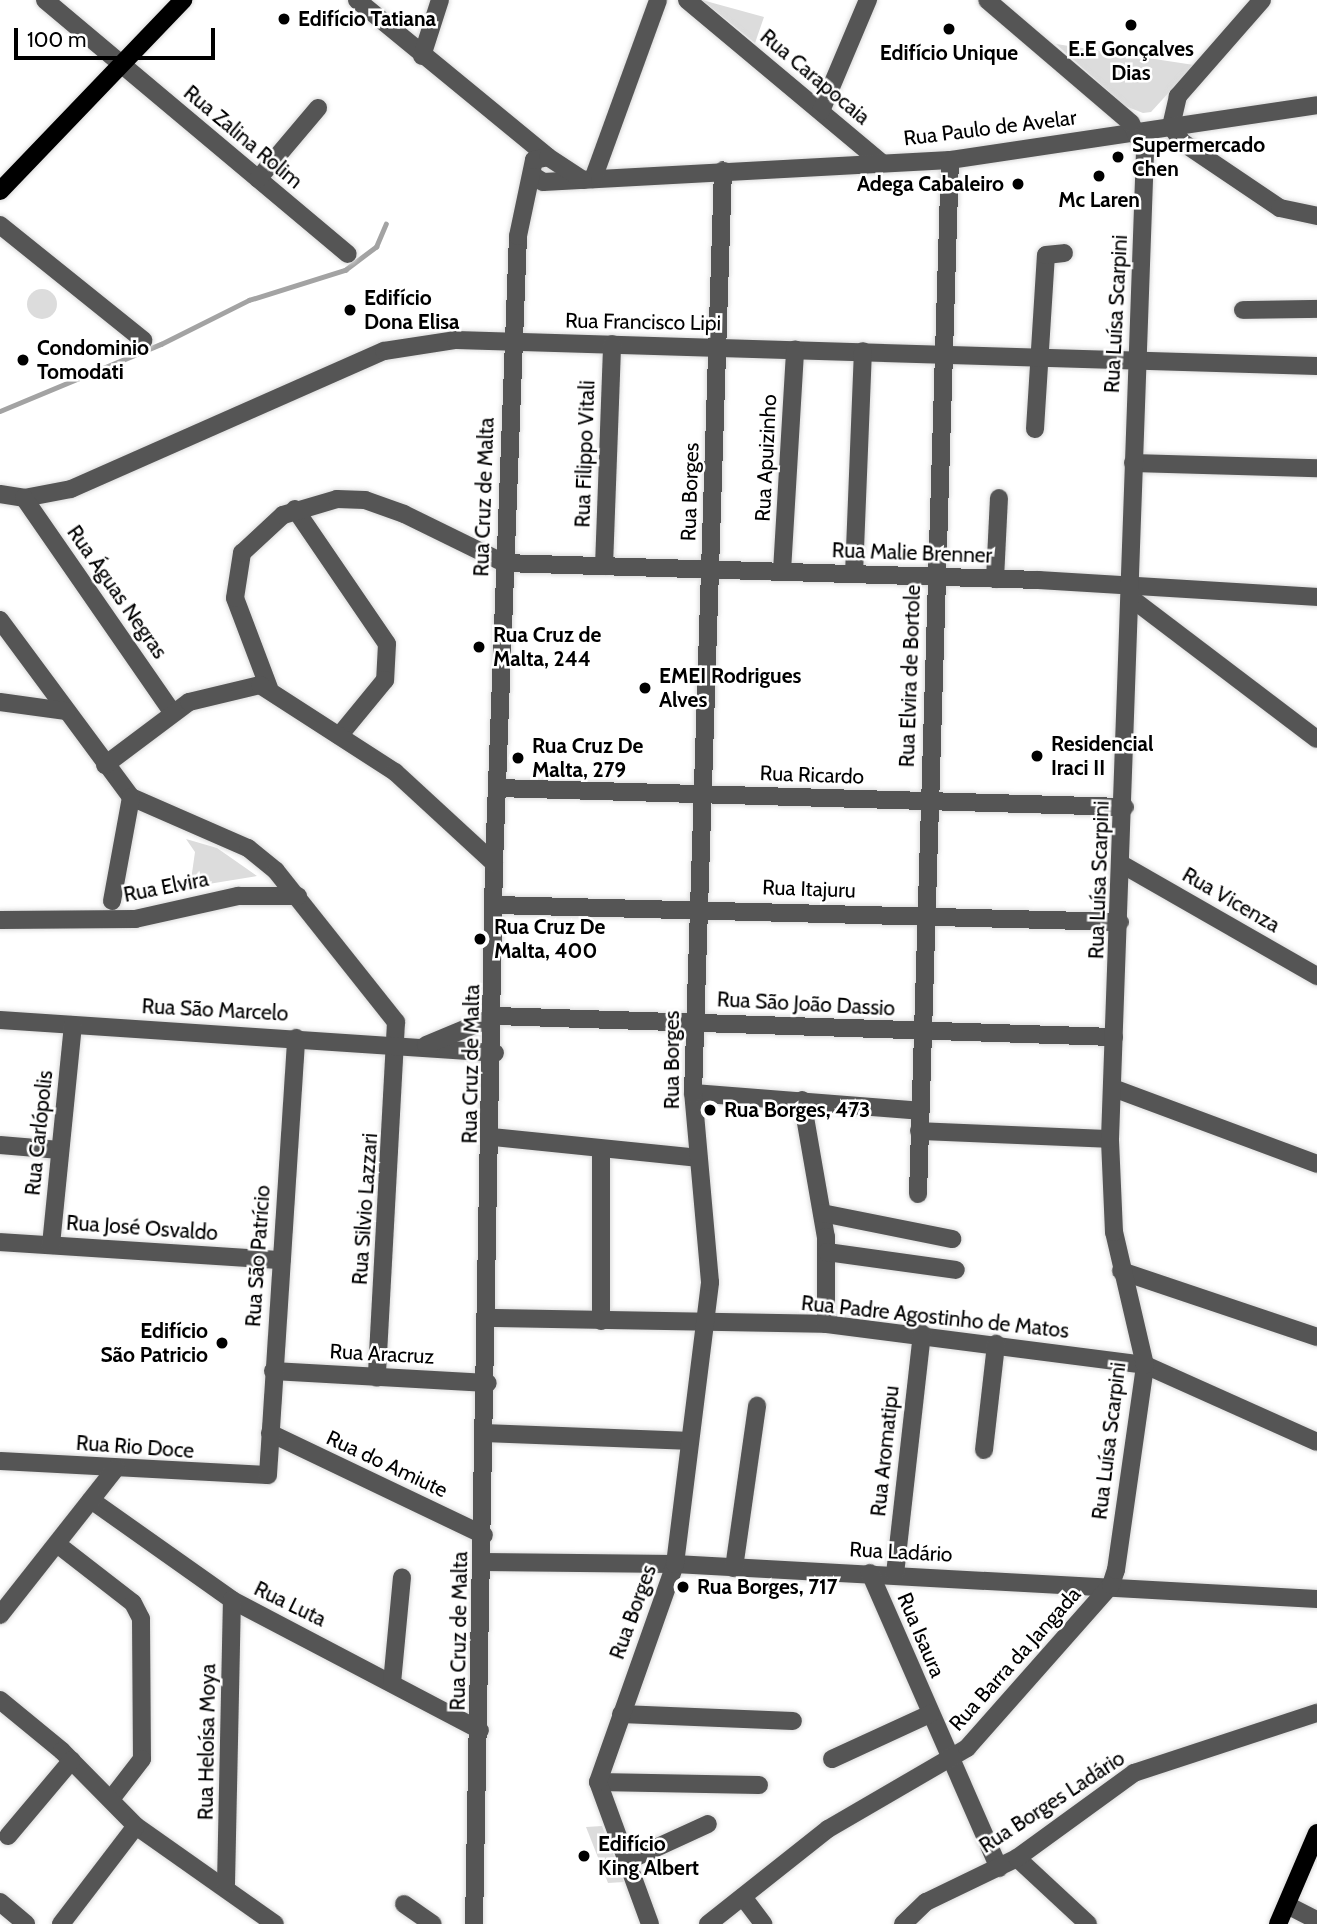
<!DOCTYPE html>
<meta charset="utf-8">
<style>
body{margin:0}
#map{position:relative;width:1317px;height:1924px;overflow:hidden;background:#fff;font-family:Cabin,sans-serif}
div>[style]{position:absolute}
.green>*{inset:0;background:#dcdcdc}
.round{border-radius:50%}
.stream>*{height:4.5px;margin:-2.25px;padding:0 2.25px;transform-origin:2.25px;border-radius:2.25px;background:#a3a3a3}
.roads{filter:drop-shadow(0 0 2px #dbdbdb) drop-shadow(0 0 2px #dbdbdb)}
.minor>*{height:18px;margin:-9px;padding:0 9px;transform-origin:9px;border-radius:9px;background:#555}
.major>*{height:18px;margin:-9px;padding:0 9px;transform-origin:9px;border-radius:9px;background:#000}
.dots>*{width:19px;height:19px;translate:-50% -50%;box-sizing:border-box;border:4px solid #fff;border-radius:50%}
span{translate:-50% -50%;white-space:nowrap;text-align:center;line-height:1.15;-webkit-text-stroke:5px #fff;paint-order:stroke}
.poi-label{font-size:21px;color:#000;font-weight:700}
.left{translate:0 -50%;text-align:left}
.right{translate:-100% -50%;text-align:right}
.street-label{font-size:21px;color:#000}
.scale{position:absolute;left:14px;top:28px;width:201px;height:32px;box-sizing:border-box;border:4px solid #000;border-top:0;padding-left:9px;font-size:21px;line-height:24px;white-space:nowrap;color:#000;-webkit-text-stroke:5px #fff;paint-order:stroke}
</style>
<div id="map">
<div class="green">
<i style="clip-path:polygon(702px 0,764px 17px,755px 43px)"></i>
<i style="clip-path:polygon(1056px 44px,1194px 65px,1151px 112px,1143px 113px,1125px 106px)"></i>
<i class="round" style="left:27px;top:289px;width:30px;height:30px"></i>
<i style="clip-path:polygon(186px 839px,217px 848px,257px 876px,190px 887px,195px 852px)"></i>
<i style="clip-path:polygon(602px 1826px,624px 1882px,608px 1883px,586px 1827px)"></i>
</div>
<div class="stream">
<i style="left:0;top:411px;width:174px;rotate:-22.6deg"></i>
<i style="left:161px;top:344px;width:98px;rotate:-26.6deg"></i>
<i style="left:249px;top:300px;width:101px;rotate:-17.4deg"></i>
<i style="left:345px;top:270px;width:39px;rotate:-37deg"></i>
<i style="left:376px;top:247px;width:25px;rotate:-67deg"></i>
</div>
<div class="roads">
<div class="minor">
<i style="left:45px;top:0;width:395px;rotate:40deg"></i>
<i style="left:357px;top:0;width:247px;rotate:39.4deg"></i>
<i style="left:687px;top:0;width:253px;rotate:39.9deg"></i>
<i style="left:1262px;top:0;width:128px;rotate:131.2deg"></i>
<i style="left:1178px;top:96px;width:31px;rotate:103deg"></i>
<i style="left:1171px;top:126px;width:19px;rotate:55deg"></i>
<i style="left:1182px;top:142px;width:118px;rotate:34deg"></i>
<i style="left:1280px;top:208px;width:38px;rotate:12deg"></i>
<i style="left:422px;top:56px;width:59px;rotate:-72.2deg"></i>
<i style="left:821px;top:111px;width:121px;rotate:-67.1deg"></i>
<i style="left:532px;top:175px;width:13px;rotate:32deg"></i>
<i style="left:543px;top:182px;width:408px;rotate:-3.1deg"></i>
<i style="left:950px;top:160px;width:371px;rotate:-8.5deg"></i>
<i style="left:258px;top:179px;width:93px;rotate:-49.8deg"></i>
<i style="left:593px;top:179px;width:190px;rotate:-70deg"></i>
<i style="left:0;top:225px;width:184px;rotate:38.8deg"></i>
<i style="left:1243px;top:310px;width:74px;rotate:-0.8deg"></i>
<i style="left:1035px;top:429px;width:174px;rotate:-86.4deg"></i>
<i style="left:1046px;top:255px;width:18px;rotate:-6deg"></i>
<i style="left:1133px;top:463px;width:184px;rotate:1.6deg"></i>
<i style="left:0;top:494px;width:24px;rotate:9deg"></i>
<i style="left:24px;top:498px;width:48px;rotate:-10.8deg"></i>
<i style="left:71px;top:489px;width:342px;rotate:-23.8deg"></i>
<i style="left:384px;top:351px;width:73px;rotate:-8.7deg"></i>
<i style="left:456px;top:340px;width:861px;rotate:1.73deg"></i>
<i style="left:24px;top:498px;width:260px;rotate:55.3deg"></i>
<i style="left:295px;top:509px;width:163px;rotate:55.7deg"></i>
<i style="left:387px;top:644px;width:36px;rotate:93deg"></i>
<i style="left:385px;top:680px;width:72px;rotate:129.4deg"></i>
<i style="left:604px;top:566px;width:222px;rotate:-87.9deg"></i>
<i style="left:782px;top:571px;width:222px;rotate:-86.6deg"></i>
<i style="left:854px;top:574px;width:223px;rotate:-87.7deg"></i>
<i style="left:995px;top:579px;width:81px;rotate:-87.2deg"></i>
<i style="left:1131px;top:598px;width:233px;rotate:37.2deg"></i>
<i style="left:0;top:620px;width:220px;rotate:53.5deg"></i>
<i style="left:131px;top:797px;width:128px;rotate:23.6deg"></i>
<i style="left:248px;top:848px;width:36px;rotate:39deg"></i>
<i style="left:276px;top:871px;width:193px;rotate:51.5deg"></i>
<i style="left:396px;top:1022px;width:356px;rotate:93.1deg"></i>
<i style="left:269px;top:688px;width:96px;rotate:-110.7deg"></i>
<i style="left:235px;top:598px;width:46px;rotate:-81.2deg"></i>
<i style="left:242px;top:553px;width:56px;rotate:-42.8deg"></i>
<i style="left:283px;top:515px;width:56px;rotate:-16.5deg"></i>
<i style="left:337px;top:499px;width:28px;rotate:2deg"></i>
<i style="left:365px;top:500px;width:41px;rotate:19.7deg"></i>
<i style="left:404px;top:514px;width:111px;rotate:26.1deg"></i>
<i style="left:504px;top:563px;width:535px;rotate:1.82deg"></i>
<i style="left:1039px;top:580px;width:279px;rotate:3.5deg"></i>
<i style="left:0;top:702px;width:67px;rotate:7.8deg"></i>
<i style="left:105px;top:765px;width:105px;rotate:-36.9deg"></i>
<i style="left:189px;top:702px;width:73px;rotate:-13.5deg"></i>
<i style="left:260px;top:685px;width:161px;rotate:32.8deg"></i>
<i style="left:395px;top:772px;width:134px;rotate:42.6deg"></i>
<i style="left:498px;top:788px;width:627px;rotate:1.74deg"></i>
<i style="left:1123px;top:865px;width:224px;rotate:29.8deg"></i>
<i style="left:112px;top:901px;width:106px;rotate:-79.6deg"></i>
<i style="left:496px;top:905px;width:624px;rotate:1.56deg"></i>
<i style="left:0;top:920px;width:135px;rotate:-0.4deg"></i>
<i style="left:135px;top:919px;width:106px;rotate:-12.6deg"></i>
<i style="left:238px;top:896px;width:60px"></i>
<i style="left:0;top:1020px;width:496px;rotate:3.8deg"></i>
<i style="left:426px;top:1045px;width:76px;rotate:-22.5deg"></i>
<i style="left:496px;top:1016px;width:618px;rotate:1.95deg"></i>
<i style="left:1113px;top:1088px;width:218px;rotate:20.4deg"></i>
<i style="left:693px;top:1093px;width:228px;rotate:4.5deg"></i>
<i style="left:802px;top:1100px;width:139px;rotate:80.1deg"></i>
<i style="left:826px;top:1237px;width:87px;rotate:90deg"></i>
<i style="left:919px;top:1131px;width:191px;rotate:2.4deg"></i>
<i style="left:493px;top:1137px;width:206px;rotate:5.8deg"></i>
<i style="left:0;top:1145px;width:60px;rotate:4.8deg"></i>
<i style="left:601px;top:1149px;width:172px;rotate:90deg"></i>
<i style="left:918px;top:1194px;width:1034px;rotate:-88.23deg"></i>
<i style="left:822px;top:1213px;width:133px;rotate:11.3deg"></i>
<i style="left:0;top:1242px;width:282px;rotate:3.7deg"></i>
<i style="left:51px;top:1245px;width:221px;rotate:-84.3deg"></i>
<i style="left:827px;top:1252px;width:130px;rotate:7.9deg"></i>
<i style="left:1121px;top:1271px;width:207px;rotate:18.6deg"></i>
<i style="left:490px;top:1318px;width:336px;rotate:1deg"></i>
<i style="left:826px;top:1324px;width:322px;rotate:7.3deg"></i>
<i style="left:1145px;top:1365px;width:188px;rotate:24.1deg"></i>
<i style="left:273px;top:1371px;width:215px;rotate:3.2deg"></i>
<i style="left:270px;top:1433px;width:237px;rotate:25.5deg"></i>
<i style="left:486px;top:1433px;width:204px;rotate:2.2deg"></i>
<i style="left:984px;top:1450px;width:107px;rotate:-83.5deg"></i>
<i style="left:0;top:1461px;width:268px;rotate:3deg"></i>
<i style="left:268px;top:1475px;width:438px;rotate:-86.3deg"></i>
<i style="left:91px;top:1500px;width:173px;rotate:35.3deg"></i>
<i style="left:232px;top:1600px;width:280px;rotate:27.7deg"></i>
<i style="left:57px;top:1544px;width:96px;rotate:37.8deg"></i>
<i style="left:133px;top:1603px;width:18px;rotate:63deg"></i>
<i style="left:141px;top:1619px;width:140px;rotate:89.6deg"></i>
<i style="left:142px;top:1759px;width:49px;rotate:127.6deg"></i>
<i style="left:483px;top:1562px;width:192px;rotate:0.6deg"></i>
<i style="left:675px;top:1564px;width:643px;rotate:3.12deg"></i>
<i style="left:734px;top:1568px;width:164px;rotate:-81.9deg"></i>
<i style="left:870px;top:1573px;width:322px;rotate:66.4deg"></i>
<i style="left:895px;top:1574px;width:242px;rotate:-83.6deg"></i>
<i style="left:0;top:1615px;width:187px;rotate:-51.7deg"></i>
<i style="left:392px;top:1683px;width:106px;rotate:-84.6deg"></i>
<i style="left:0;top:1700px;width:80px;rotate:39.4deg"></i>
<i style="left:62px;top:1751px;width:105px;rotate:45.4deg"></i>
<i style="left:136px;top:1826px;width:170px;rotate:35.2deg"></i>
<i style="left:621px;top:1714px;width:172px;rotate:2.3deg"></i>
<i style="left:832px;top:1759px;width:108px;rotate:-24.7deg"></i>
<i style="left:598px;top:1782px;width:161px;rotate:1.1deg"></i>
<i style="left:8px;top:1836px;width:99px;rotate:-49.9deg"></i>
<i style="left:1017px;top:1858px;width:97px;rotate:42.9deg"></i>
<i style="left:625px;top:1862px;width:91px;rotate:-24.6deg"></i>
<i style="left:226px;top:1884px;width:284px;rotate:-88.8deg"></i>
<i style="left:743px;top:1897px;width:34px;rotate:53deg"></i>
<i style="left:0;top:1902px;width:34px;rotate:40deg"></i>
<i style="left:404px;top:1904px;width:35px;rotate:35deg"></i>
<i style="left:1287px;top:1905px;width:34px;rotate:27deg"></i>
<i style="left:61px;top:1924px;width:123px;rotate:-52.6deg"></i>
<i style="left:474px;top:1924px;width:1061px;rotate:-88.92deg"></i>
<i style="left:494px;top:863px;width:627px;rotate:-87.81deg"></i>
<i style="left:518px;top:236px;width:78px;rotate:-78.1deg"></i>
<i style="left:534px;top:160px;width:14px;rotate:-12deg"></i>
<i style="left:548px;top:157px;width:42px;rotate:33.3deg"></i>
<i style="left:650px;top:1924px;width:151px;rotate:-110.1deg"></i>
<i style="left:598px;top:1782px;width:231px;rotate:-70.5deg"></i>
<i style="left:675px;top:1564px;width:284px;rotate:-82.9deg"></i>
<i style="left:710px;top:1282px;width:190px;rotate:-95.1deg"></i>
<i style="left:693px;top:1093px;width:923px;rotate:-88.14deg"></i>
<i style="left:708px;top:1924px;width:153px;rotate:-38.4deg"></i>
<i style="left:828px;top:1829px;width:161px;rotate:-30.2deg"></i>
<i style="left:967px;top:1748px;width:217px;rotate:-48.5deg"></i>
<i style="left:1111px;top:1585px;width:16px;rotate:-72deg"></i>
<i style="left:1116px;top:1570px;width:207px;rotate:-81.9deg"></i>
<i style="left:1145px;top:1365px;width:137px;rotate:-103.1deg"></i>
<i style="left:1114px;top:1232px;width:93px;rotate:-92.5deg"></i>
<i style="left:1110px;top:1139px;width:989px;rotate:-87.97deg"></i>
<i style="left:1145px;top:151px;width:31px;rotate:-117deg"></i>
<i style="left:1131px;top:123px;width:189px;rotate:-139.5deg"></i>
<i style="left:903px;top:1924px;width:32px;rotate:-44deg"></i>
<i style="left:926px;top:1902px;width:101px;rotate:-25.8deg"></i>
<i style="left:1017px;top:1858px;width:145px;rotate:-36deg"></i>
<i style="left:1134px;top:1773px;width:193px;rotate:-18.2deg"></i>
</div>
<div class="major">
<i style="left:0;top:191px;width:265px;rotate:-46.2deg"></i>
<i style="left:1278px;top:1924px;width:99px;rotate:-66.8deg"></i>
</div>
</div>
<div class="dots">
<i style="left:284px;top:19px;background:#000"></i>
<i style="left:1131px;top:25px;background:#000"></i>
<i style="left:949px;top:29px;background:#000"></i>
<i style="left:1118px;top:157px;background:#000"></i>
<i style="left:1099px;top:176px;background:#000"></i>
<i style="left:1018px;top:184px;background:#000"></i>
<i style="left:350px;top:310px;background:#000"></i>
<i style="left:23px;top:360px;background:#000"></i>
<i style="left:479px;top:647px;background:#000"></i>
<i style="left:645px;top:688px;background:#000"></i>
<i style="left:1037px;top:756px;background:#000"></i>
<i style="left:518px;top:758px;background:#000"></i>
<i style="left:480px;top:939px;background:#000"></i>
<i style="left:710px;top:1110px;background:#000"></i>
<i style="left:222px;top:1343px;background:#000"></i>
<i style="left:683px;top:1587px;background:#000"></i>
<i style="left:584px;top:1856px;background:#000"></i>
</div>
<div class="poi-label">
<span class="left" style="left:298px;top:19px">Edifício Tatiana</span>
<span style="left:1131px;top:61px">E.E Gonçalves<br>Dias</span>
<span style="left:949px;top:53px">Edifício Unique</span>
<span class="left" style="left:1132px;top:157px">Supermercado<br>Chen</span>
<span class="right" style="left:1004px;top:184px">Adega Cabaleiro</span>
<span style="left:1099px;top:200px">Mc Laren</span>
<span class="left" style="left:364px;top:310px">Edifício<br>Dona Elisa</span>
<span class="left" style="left:37px;top:360px">Condominio<br>Tomodati</span>
<span class="left" style="left:493px;top:647px">Rua Cruz de<br>Malta, 244</span>
<span class="left" style="left:659px;top:688px">EMEI Rodrigues<br>Alves</span>
<span class="left" style="left:1051px;top:756px">Residencial<br>Iraci II</span>
<span class="left" style="left:532px;top:758px">Rua Cruz De<br>Malta, 279</span>
<span class="left" style="left:494px;top:939px">Rua Cruz De<br>Malta, 400</span>
<span class="left" style="left:724px;top:1110px">Rua Borges, 473</span>
<span class="right" style="left:208px;top:1343px">Edifício<br>São Patricio</span>
<span class="left" style="left:697px;top:1587px">Rua Borges, 717</span>
<span class="left" style="left:598px;top:1856px">Edifício<br>King Albert</span>
</div>
<div class="street-label">
<span style="left:815px;top:77px;rotate:40deg">Rua Carapocaia</span>
<span style="left:990px;top:128px;rotate:-7deg">Rua Paulo de Avelar</span>
<span style="left:243px;top:137px;rotate:40deg">Rua Zalina Rolim</span>
<span style="left:1116px;top:314px;rotate:-87deg">Rua Luísa Scarpini</span>
<span style="left:643px;top:322px;rotate:1deg">Rua Francisco Lipi</span>
<span style="left:585px;top:454px;rotate:-88deg">Rua Filippo Vitali</span>
<span style="left:766px;top:458px;rotate:-87deg">Rua Apuizinho</span>
<span style="left:690px;top:492px;rotate:-88deg">Rua Borges</span>
<span style="left:484px;top:497px;rotate:-88deg">Rua Cruz de Malta</span>
<span style="left:912px;top:553px;rotate:2deg">Rua Malie Brenner</span>
<span style="left:117px;top:592px;rotate:55deg">Rua Águas Negras</span>
<span style="left:910px;top:676px;rotate:-88deg">Rua Elvira de Bortole</span>
<span style="left:812px;top:775px;rotate:2deg">Rua Ricardo</span>
<span style="left:1099px;top:880px;rotate:-88deg">Rua Luísa Scarpini</span>
<span style="left:166px;top:887px;rotate:-11deg">Rua Elvira</span>
<span style="left:809px;top:889px;rotate:2deg">Rua Itajuru</span>
<span style="left:1231px;top:900px;rotate:30deg">Rua Vicenza</span>
<span style="left:806px;top:1004px;rotate:3deg">Rua São João Dassio</span>
<span style="left:215px;top:1010px;rotate:3deg">Rua São Marcelo</span>
<span style="left:672px;top:1060px;rotate:-90deg">Rua Borges</span>
<span style="left:471px;top:1064px;rotate:-89deg">Rua Cruz de Malta</span>
<span style="left:39px;top:1133px;rotate:-84deg">Rua Carlópolis</span>
<span style="left:365px;top:1209px;rotate:-86deg">Rua Silvio Lazzari</span>
<span style="left:142px;top:1228px;rotate:4deg">Rua José Osvaldo</span>
<span style="left:258px;top:1256px;rotate:-86deg">Rua São Patrício</span>
<span style="left:935px;top:1317px;rotate:6deg">Rua Padre Agostinho de Matos</span>
<span style="left:382px;top:1354px;rotate:3deg">Rua Aracruz</span>
<span style="left:1109px;top:1441px;rotate:-83deg">Rua Luísa Scarpini</span>
<span style="left:135px;top:1447px;rotate:4deg">Rua Rio Doce</span>
<span style="left:885px;top:1451px;rotate:-84deg">Rua Aromatipu</span>
<span style="left:387px;top:1464px;rotate:25deg">Rua do Amiute</span>
<span style="left:901px;top:1552px;rotate:3deg">Rua Ladário</span>
<span style="left:290px;top:1604px;rotate:26deg">Rua Luta</span>
<span style="left:633px;top:1612px;rotate:-70deg">Rua Borges</span>
<span style="left:459px;top:1631px;rotate:-89deg">Rua Cruz de Malta</span>
<span style="left:921px;top:1635px;rotate:67deg">Rua Isaura</span>
<span style="left:1015px;top:1659px;rotate:-48deg">Rua Barra da Jangada</span>
<span style="left:207px;top:1742px;rotate:-89deg">Rua Heloísa Moya</span>
<span style="left:1052px;top:1802px;rotate:-33deg">Rua Borges Ladário</span>
</div>
<div class="scale">100 m</div>
</div>
